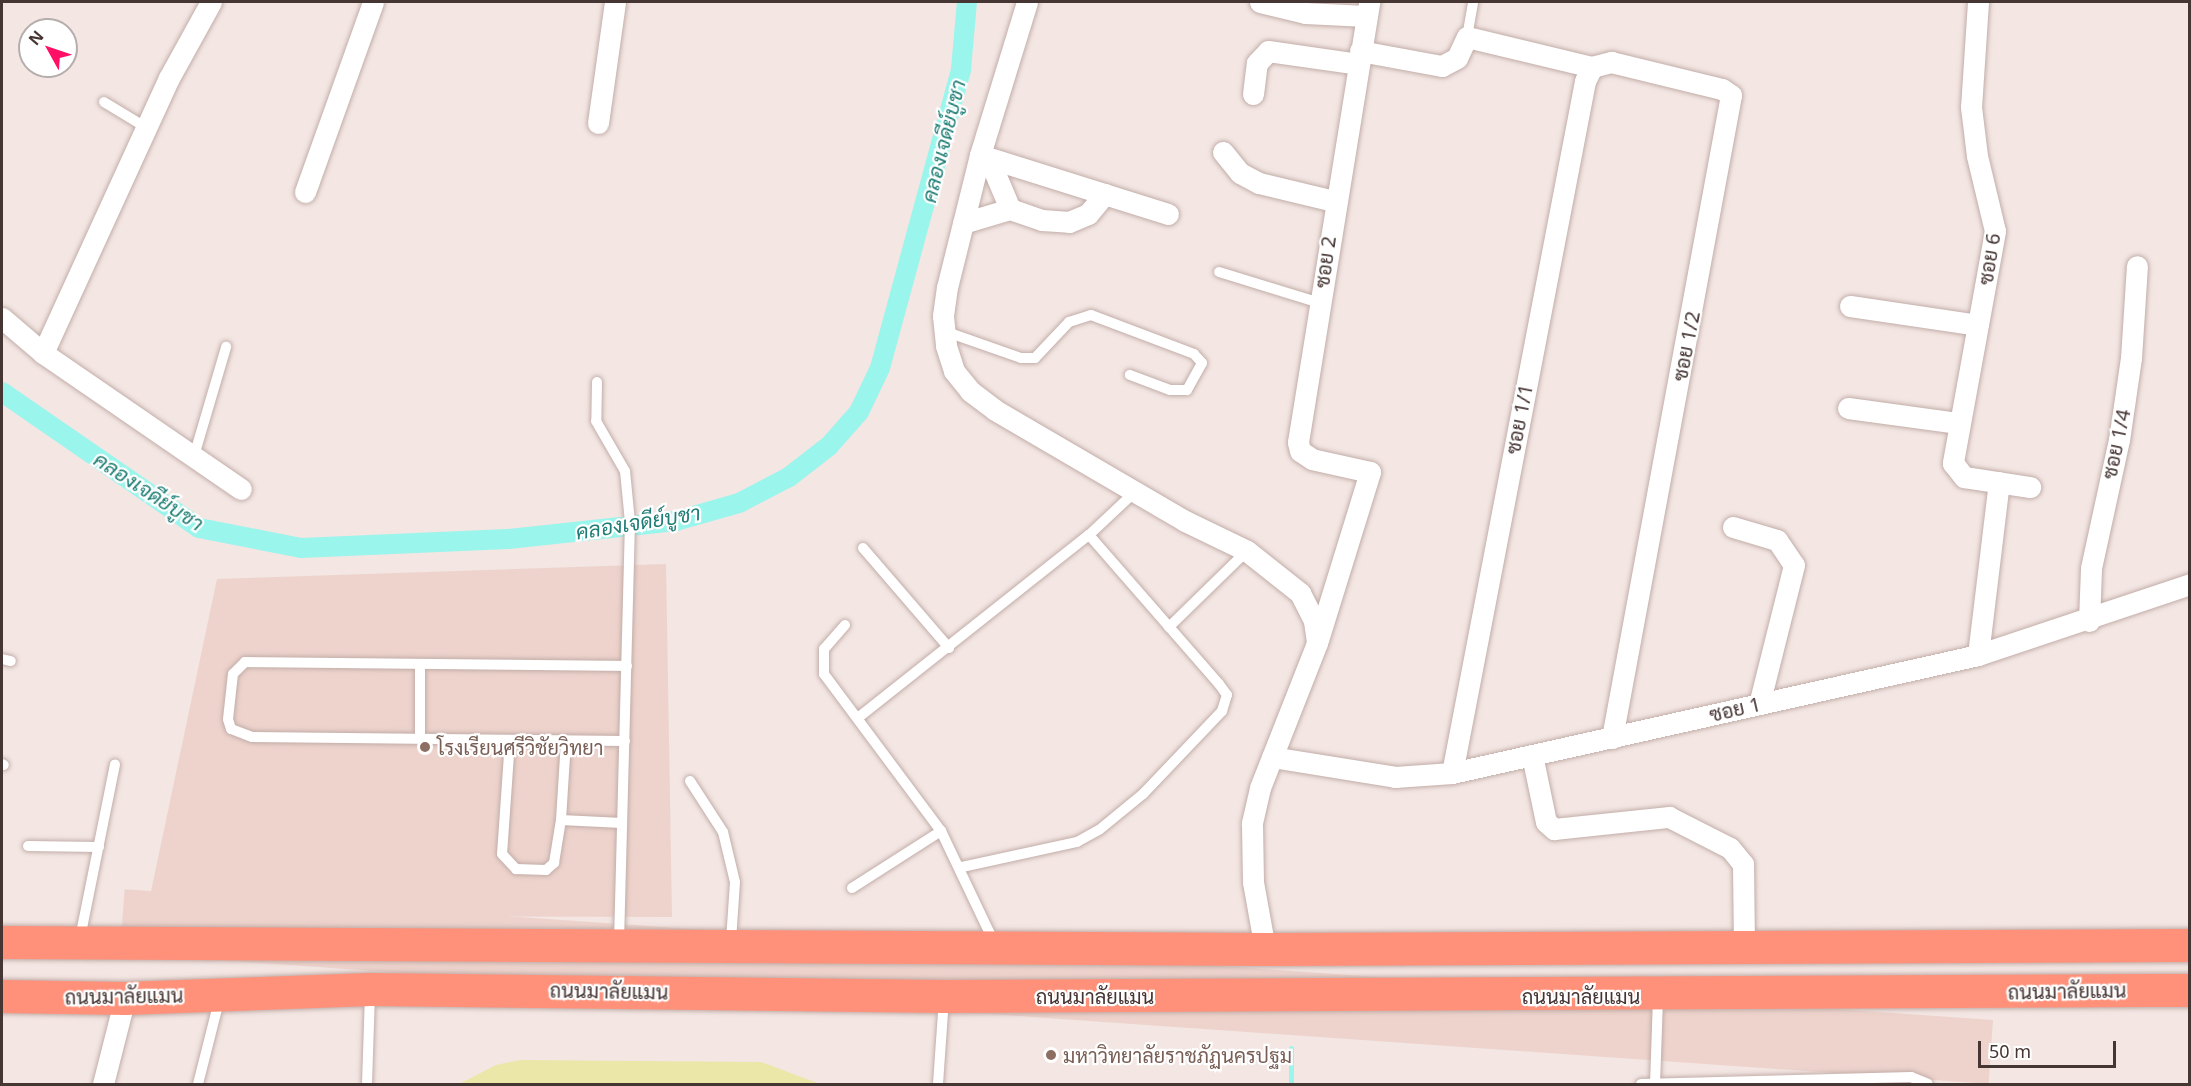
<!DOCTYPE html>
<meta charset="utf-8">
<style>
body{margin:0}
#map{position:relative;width:2191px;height:1086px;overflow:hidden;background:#f3e6e3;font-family:"Noto Sans",Sarabun,sans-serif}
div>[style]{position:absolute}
.education>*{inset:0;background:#edd3cc;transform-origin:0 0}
.green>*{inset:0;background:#ebe7a9}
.stream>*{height:5px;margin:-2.5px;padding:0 2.5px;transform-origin:2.5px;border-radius:2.5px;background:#9af5ec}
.canal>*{height:20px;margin:-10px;padding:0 10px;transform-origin:10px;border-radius:10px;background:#9af5ec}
.roads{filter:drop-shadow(0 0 2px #c2ada8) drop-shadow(0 0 2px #c2ada8)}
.service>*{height:10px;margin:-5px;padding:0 5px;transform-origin:5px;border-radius:5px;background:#fff}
.minor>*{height:21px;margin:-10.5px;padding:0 10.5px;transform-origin:10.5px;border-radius:10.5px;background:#fff}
.trunk>*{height:33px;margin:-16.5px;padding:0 16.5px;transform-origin:16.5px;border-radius:16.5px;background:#ff917a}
.dots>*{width:16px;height:16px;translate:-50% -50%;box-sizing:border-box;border:3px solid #fff;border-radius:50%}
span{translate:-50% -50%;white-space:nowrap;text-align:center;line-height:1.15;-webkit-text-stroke:4.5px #fff;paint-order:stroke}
.street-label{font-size:20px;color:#453533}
.education-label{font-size:20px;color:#785e54}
.left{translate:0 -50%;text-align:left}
.water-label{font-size:21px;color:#1e7e75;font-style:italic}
.frame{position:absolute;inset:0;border:3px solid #453533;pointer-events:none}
.north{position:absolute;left:18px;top:18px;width:60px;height:60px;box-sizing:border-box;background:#fff;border:2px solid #b5aead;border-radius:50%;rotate:310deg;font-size:16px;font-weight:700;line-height:24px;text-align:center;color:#453533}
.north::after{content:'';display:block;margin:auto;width:21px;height:27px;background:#ff0f65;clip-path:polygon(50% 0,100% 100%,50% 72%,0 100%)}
.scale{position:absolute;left:1978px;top:1041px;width:138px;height:27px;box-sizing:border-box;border:3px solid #453533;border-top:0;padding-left:8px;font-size:18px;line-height:21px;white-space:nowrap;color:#453533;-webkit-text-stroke:4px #fff;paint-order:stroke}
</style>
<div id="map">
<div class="education">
<i style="clip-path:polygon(666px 564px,672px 917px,146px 915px,217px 579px)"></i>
<i style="left:1993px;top:1020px;width:64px;height:1873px;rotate:94deg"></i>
</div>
<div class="green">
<i style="clip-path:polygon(520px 1060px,761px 1062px,820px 1084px,459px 1084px,496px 1065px)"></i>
</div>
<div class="stream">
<i style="left:1291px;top:1048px;width:36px;rotate:90deg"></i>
</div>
<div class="canal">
<i style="left:2px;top:392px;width:239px;rotate:34.6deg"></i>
<i style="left:199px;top:528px;width:104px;rotate:11.1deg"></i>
<i style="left:301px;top:548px;width:207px;rotate:-2.5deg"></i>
<i style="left:508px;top:539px;width:169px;rotate:-6.1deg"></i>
<i style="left:676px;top:521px;width:66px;rotate:-15.9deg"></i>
<i style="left:739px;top:503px;width:56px;rotate:-27.5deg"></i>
<i style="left:789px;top:477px;width:51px;rotate:-37.8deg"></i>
<i style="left:829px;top:446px;width:45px;rotate:-48.6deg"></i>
<i style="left:859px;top:412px;width:49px;rotate:-64.5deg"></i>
<i style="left:880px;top:368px;width:310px;rotate:-74.8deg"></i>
<i style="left:961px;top:69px;width:67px;rotate:-84.9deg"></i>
</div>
<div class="roads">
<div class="service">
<i style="left:1467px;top:37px;width:36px;rotate:-80deg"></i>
<i style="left:104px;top:102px;width:50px;rotate:31.2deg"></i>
<i style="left:1219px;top:272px;width:106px;rotate:17.1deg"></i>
<i style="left:944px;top:331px;width:82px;rotate:19.3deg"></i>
<i style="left:1021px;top:358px;width:14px"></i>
<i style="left:1035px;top:358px;width:50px;rotate:-46.6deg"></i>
<i style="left:1069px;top:322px;width:23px;rotate:-18deg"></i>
<i style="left:1091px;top:315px;width:110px;rotate:20.7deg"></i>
<i style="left:1194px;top:354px;width:12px;rotate:48deg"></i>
<i style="left:1202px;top:363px;width:31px;rotate:119deg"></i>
<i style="left:1187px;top:390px;width:17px;rotate:180deg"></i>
<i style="left:1170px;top:390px;width:43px;rotate:-159.4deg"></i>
<i style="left:597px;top:382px;width:39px;rotate:91deg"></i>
<i style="left:596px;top:421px;width:58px;rotate:59.9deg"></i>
<i style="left:625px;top:471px;width:51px;rotate:84.4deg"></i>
<i style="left:630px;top:522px;width:421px;rotate:91.5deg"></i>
<i style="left:194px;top:456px;width:114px;rotate:-73.6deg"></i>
<i style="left:863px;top:548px;width:132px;rotate:49.3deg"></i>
<i style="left:845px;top:625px;width:32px;rotate:131deg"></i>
<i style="left:824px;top:649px;width:25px;rotate:90deg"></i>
<i style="left:824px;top:674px;width:196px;rotate:53.3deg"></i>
<i style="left:941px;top:831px;width:125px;rotate:64.5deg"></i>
<i style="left:1169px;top:627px;width:109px;rotate:-44.3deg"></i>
<i style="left:2px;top:659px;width:9px;rotate:13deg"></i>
<i style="left:420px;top:664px;width:75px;rotate:90deg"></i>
<i style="left:859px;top:717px;width:293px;rotate:-38.4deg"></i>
<i style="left:1089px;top:535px;width:66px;rotate:-43.2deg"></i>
<i style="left:510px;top:740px;width:114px;rotate:94deg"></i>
<i style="left:502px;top:854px;width:21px;rotate:47deg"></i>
<i style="left:516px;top:869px;width:30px;rotate:2deg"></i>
<i style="left:546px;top:870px;width:11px;rotate:-41deg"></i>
<i style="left:554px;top:863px;width:44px;rotate:-80.8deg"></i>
<i style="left:561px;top:820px;width:79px;rotate:-86.4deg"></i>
<i style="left:625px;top:741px;width:373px;rotate:-179.4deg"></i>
<i style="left:252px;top:737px;width:22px;rotate:-159deg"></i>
<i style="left:231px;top:729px;width:10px;rotate:-107deg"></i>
<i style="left:228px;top:719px;width:45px;rotate:-83.7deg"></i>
<i style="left:233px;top:674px;width:17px;rotate:-45deg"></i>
<i style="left:245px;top:662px;width:382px;rotate:0.6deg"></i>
<i style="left:2px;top:764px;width:2px;rotate:27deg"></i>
<i style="left:690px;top:781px;width:61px;rotate:57.1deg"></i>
<i style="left:723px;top:832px;width:51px;rotate:76.5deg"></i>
<i style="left:735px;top:882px;width:59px;rotate:93.9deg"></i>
<i style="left:561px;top:820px;width:61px;rotate:2.8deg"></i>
<i style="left:28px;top:846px;width:71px;rotate:0.8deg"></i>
<i style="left:962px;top:867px;width:118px;rotate:-12.3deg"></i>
<i style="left:1077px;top:842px;width:25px;rotate:-29deg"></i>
<i style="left:1099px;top:830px;width:57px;rotate:-39.3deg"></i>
<i style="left:1143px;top:794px;width:115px;rotate:-46.4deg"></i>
<i style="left:1222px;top:711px;width:17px;rotate:-73deg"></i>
<i style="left:1227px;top:695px;width:14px;rotate:-126deg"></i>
<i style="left:1219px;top:684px;width:198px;rotate:-131.1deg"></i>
<i style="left:852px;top:888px;width:106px;rotate:-32.6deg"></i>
<i style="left:80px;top:938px;width:177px;rotate:-78.6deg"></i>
<i style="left:198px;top:1084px;width:90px;rotate:-75.8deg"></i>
<i style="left:367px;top:1084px;width:92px;rotate:-88.1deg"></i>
<i style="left:938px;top:1084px;width:86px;rotate:-86deg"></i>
<i style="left:1641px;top:1084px;width:270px;rotate:-1.5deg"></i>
<i style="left:1911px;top:1077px;width:18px;rotate:22deg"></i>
<i style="left:1655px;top:1084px;width:88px;rotate:-88deg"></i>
</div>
<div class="minor">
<i style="left:1027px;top:2px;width:160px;rotate:107.1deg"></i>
<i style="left:980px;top:155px;width:136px;rotate:104deg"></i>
<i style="left:947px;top:287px;width:29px;rotate:98deg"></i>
<i style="left:943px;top:316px;width:30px;rotate:84deg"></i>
<i style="left:946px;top:346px;width:26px;rotate:72deg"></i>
<i style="left:954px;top:371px;width:26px;rotate:51deg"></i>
<i style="left:970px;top:391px;width:31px;rotate:37deg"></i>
<i style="left:995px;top:410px;width:220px;rotate:30.3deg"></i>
<i style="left:1185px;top:521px;width:69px;rotate:25.8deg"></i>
<i style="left:1247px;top:551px;width:68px;rotate:38.4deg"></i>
<i style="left:1300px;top:593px;width:31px;rotate:63deg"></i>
<i style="left:1314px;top:621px;width:22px;rotate:82deg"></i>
<i style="left:1317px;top:643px;width:156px;rotate:111.5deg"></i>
<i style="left:1260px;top:788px;width:37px;rotate:103deg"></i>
<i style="left:1252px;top:824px;width:58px;rotate:89deg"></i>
<i style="left:1253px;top:882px;width:68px;rotate:79.8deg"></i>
<i style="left:1260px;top:2px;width:46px;rotate:13.7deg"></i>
<i style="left:1305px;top:13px;width:61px;rotate:2.8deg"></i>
<i style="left:1978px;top:2px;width:105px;rotate:93.8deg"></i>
<i style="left:1971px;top:107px;width:49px;rotate:83deg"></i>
<i style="left:1977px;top:156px;width:77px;rotate:76.5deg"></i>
<i style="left:1995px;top:231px;width:236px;rotate:100.3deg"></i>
<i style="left:1953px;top:463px;width:18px;rotate:52deg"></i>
<i style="left:1964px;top:477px;width:67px;rotate:8.6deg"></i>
<i style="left:1360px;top:51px;width:83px;rotate:10.4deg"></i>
<i style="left:1442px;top:66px;width:17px;rotate:-28deg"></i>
<i style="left:1457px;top:58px;width:23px;rotate:-65deg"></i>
<i style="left:1467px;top:37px;width:129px;rotate:13.5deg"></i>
<i style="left:1592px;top:67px;width:20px;rotate:-15deg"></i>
<i style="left:1611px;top:62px;width:114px;rotate:13.7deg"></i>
<i style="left:1722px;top:89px;width:11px;rotate:34deg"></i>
<i style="left:1731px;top:95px;width:654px;rotate:100.49deg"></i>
<i style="left:1253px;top:94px;width:31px;rotate:-83deg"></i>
<i style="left:1257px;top:63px;width:16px;rotate:-47deg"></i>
<i style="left:1268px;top:51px;width:91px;rotate:8.2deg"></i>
<i style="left:598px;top:123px;width:122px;rotate:-82deg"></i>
<i style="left:1223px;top:152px;width:27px;rotate:51deg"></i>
<i style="left:1240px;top:173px;width:21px;rotate:28deg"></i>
<i style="left:1259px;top:183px;width:77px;rotate:13.5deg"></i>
<i style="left:980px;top:155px;width:197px;rotate:17.4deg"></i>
<i style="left:989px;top:159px;width:54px;rotate:67.2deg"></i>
<i style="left:1010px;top:209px;width:34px;rotate:19deg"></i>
<i style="left:1042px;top:220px;width:27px;rotate:4deg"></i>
<i style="left:1069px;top:222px;width:21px;rotate:-23deg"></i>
<i style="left:1088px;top:214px;width:26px;rotate:-50deg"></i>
<i style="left:305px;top:192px;width:202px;rotate:-70.3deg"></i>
<i style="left:963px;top:223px;width:49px;rotate:-16.6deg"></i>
<i style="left:1850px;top:306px;width:129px;rotate:8.4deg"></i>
<i style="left:2px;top:318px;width:54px;rotate:40.5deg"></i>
<i style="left:43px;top:353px;width:240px;rotate:34.5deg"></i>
<i style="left:43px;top:353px;width:302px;rotate:-65.4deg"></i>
<i style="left:169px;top:78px;width:87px;rotate:-61.1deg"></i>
<i style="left:1848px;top:408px;width:110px;rotate:7.8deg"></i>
<i style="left:1733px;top:527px;width:46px;rotate:16.5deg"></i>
<i style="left:1777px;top:540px;width:30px;rotate:56deg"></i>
<i style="left:1794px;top:565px;width:143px;rotate:104.1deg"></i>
<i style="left:2089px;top:621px;width:53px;rotate:-87.8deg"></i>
<i style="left:2091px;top:568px;width:131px;rotate:-77.7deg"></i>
<i style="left:2119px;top:440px;width:83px;rotate:-81.7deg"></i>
<i style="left:2131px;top:358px;width:92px;rotate:-86.3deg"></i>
<i style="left:1318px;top:640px;width:176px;rotate:-72.8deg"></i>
<i style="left:1370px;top:472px;width:59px;rotate:-167.4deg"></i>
<i style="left:1312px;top:459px;width:14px;rotate:-146deg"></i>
<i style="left:1300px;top:451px;width:9px;rotate:-103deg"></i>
<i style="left:1298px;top:442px;width:446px;rotate:-80.8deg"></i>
<i style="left:1978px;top:655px;width:174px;rotate:-83.1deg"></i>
<i style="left:1532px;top:755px;width:68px;rotate:78.2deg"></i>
<i style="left:1546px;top:822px;width:11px;rotate:41deg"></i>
<i style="left:1554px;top:829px;width:116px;rotate:-6deg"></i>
<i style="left:1669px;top:817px;width:68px;rotate:26.9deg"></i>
<i style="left:1730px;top:848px;width:21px;rotate:51deg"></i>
<i style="left:1743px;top:864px;width:83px;rotate:89.3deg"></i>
<i style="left:1272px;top:757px;width:125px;rotate:9.2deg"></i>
<i style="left:1395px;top:777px;width:57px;rotate:-4deg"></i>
<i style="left:1452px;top:773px;width:539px;rotate:-12.64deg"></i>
<i style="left:1978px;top:655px;width:224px;rotate:-18.5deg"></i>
<i style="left:1452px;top:773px;width:705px;rotate:-79.12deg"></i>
<i style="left:1585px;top:81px;width:16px;rotate:-63deg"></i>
<i style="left:103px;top:1084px;width:89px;rotate:-75.7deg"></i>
</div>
<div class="trunk">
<i style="left:2px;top:942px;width:1263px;rotate:0.32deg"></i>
<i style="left:1265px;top:949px;width:925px;rotate:-0.25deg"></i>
<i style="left:2px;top:996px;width:123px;rotate:0.9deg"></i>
<i style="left:125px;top:998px;width:245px;rotate:-2.1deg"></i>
<i style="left:370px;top:989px;width:574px;rotate:0.7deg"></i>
<i style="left:944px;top:996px;width:1246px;rotate:-0.28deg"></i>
</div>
</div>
<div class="dots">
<i style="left:425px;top:747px;background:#8d6e63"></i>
<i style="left:1051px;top:1055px;background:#8d6e63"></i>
</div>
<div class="street-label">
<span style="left:1989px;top:259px;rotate:-81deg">ซอย 6</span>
<span style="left:1325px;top:262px;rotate:-82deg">ซอย 2</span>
<span style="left:1686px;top:346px;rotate:-79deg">ซอย 1/2</span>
<span style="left:1519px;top:419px;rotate:-79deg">ซอย 1/1</span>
<span style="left:2116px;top:444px;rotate:-78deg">ซอย 1/4</span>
<span style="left:1735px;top:709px;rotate:-13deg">ซอย 1</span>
<span style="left:609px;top:991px;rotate:1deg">ถนนมาลัยแมน</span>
<span style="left:2067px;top:991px;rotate:-1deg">ถนนมาลัยแมน</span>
<span style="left:124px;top:996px;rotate:-1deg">ถนนมาลัยแมน</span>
<span style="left:1095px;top:996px">ถนนมาลัยแมน</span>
<span style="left:1581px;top:996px">ถนนมาลัยแมน</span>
</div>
<div class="education-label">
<span class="left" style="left:437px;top:747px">โรงเรียนศรีวิชัยวิทยา</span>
<span class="left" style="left:1063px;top:1055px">มหาวิทยาลัยราชภัฏนครปฐม</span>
</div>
<div class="water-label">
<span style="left:943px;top:141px;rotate:-76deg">คลองเจดีย์บูชา</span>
<span style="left:149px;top:491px;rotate:33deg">คลองเจดีย์บูชา</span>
<span style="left:638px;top:522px;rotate:-9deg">คลองเจดีย์บูชา</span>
</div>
<div class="frame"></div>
<div class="north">N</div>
<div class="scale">50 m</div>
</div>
